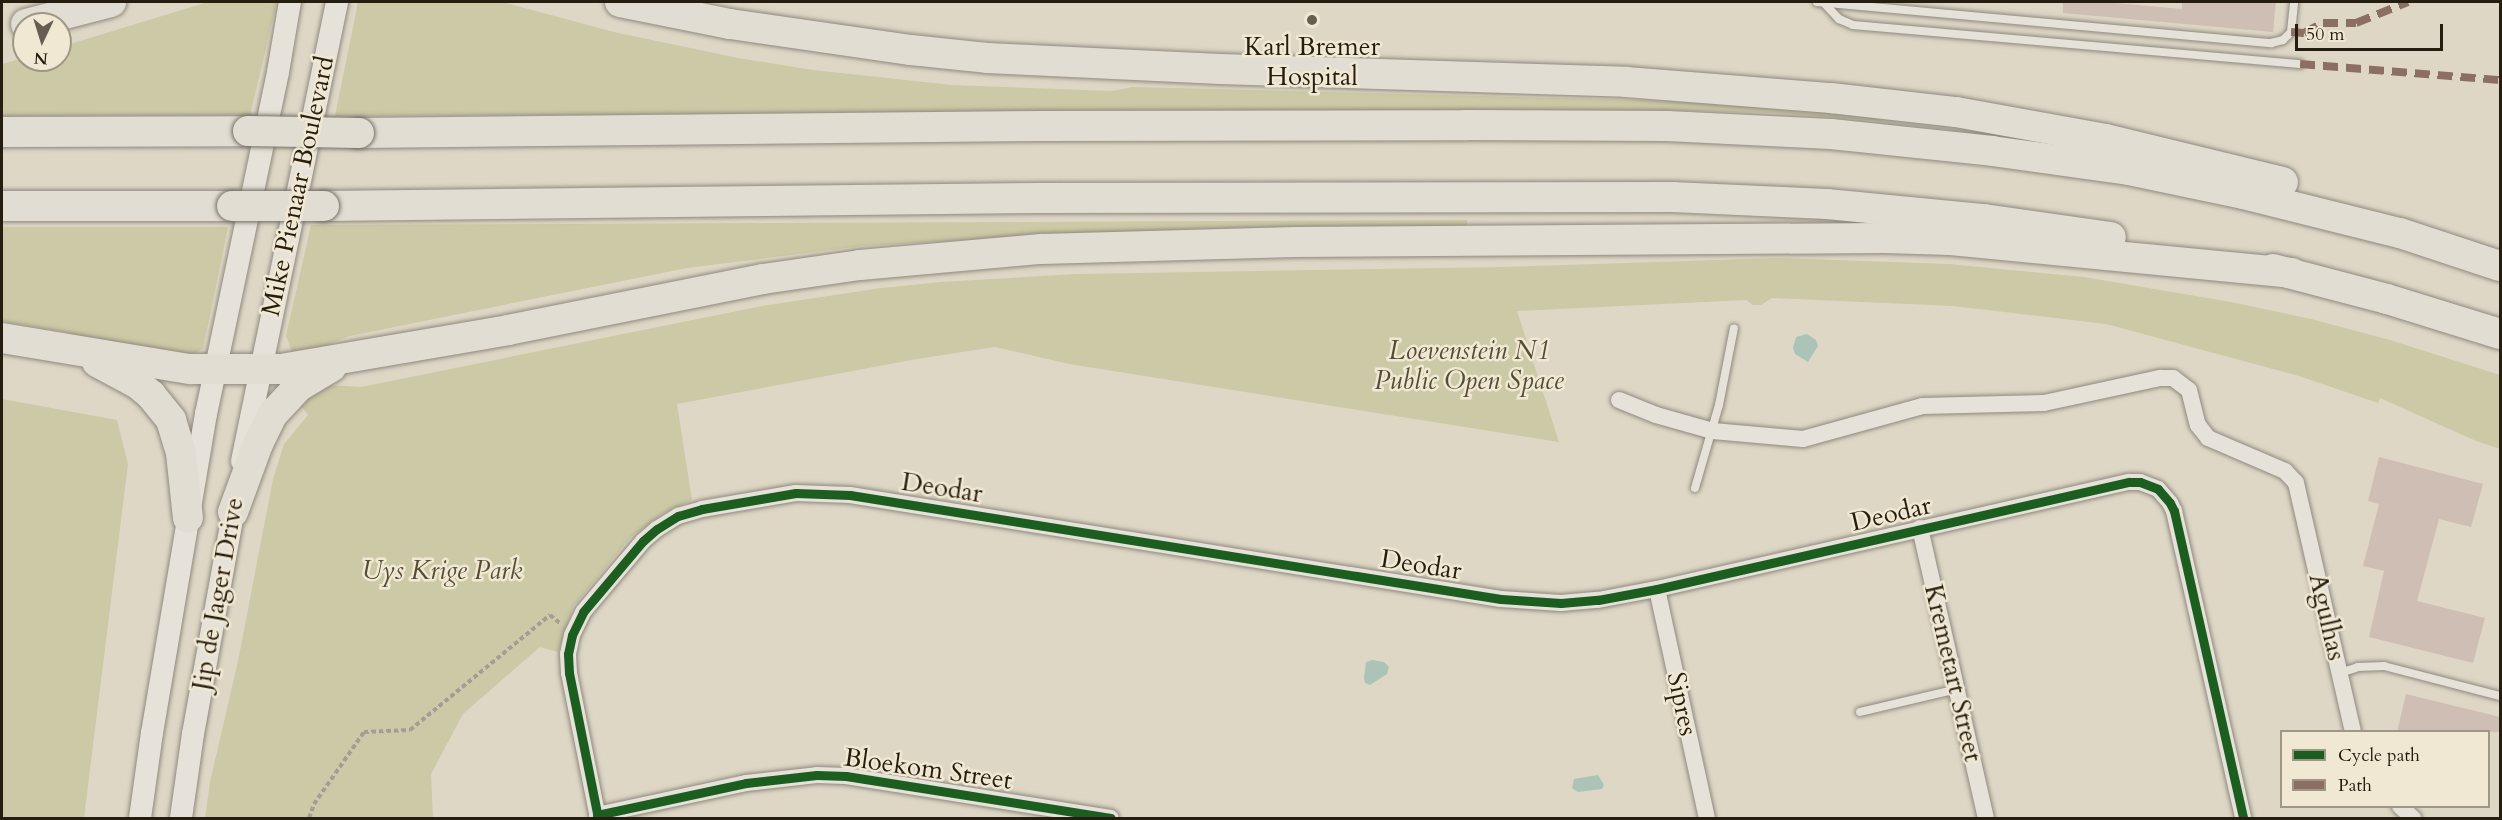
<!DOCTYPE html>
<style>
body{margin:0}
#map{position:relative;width:2502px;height:820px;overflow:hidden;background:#ded7c6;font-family:Cardo,serif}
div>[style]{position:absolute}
.green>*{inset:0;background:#ccc9a6}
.water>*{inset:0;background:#acc3b8}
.building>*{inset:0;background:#cebeb3}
.path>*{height:4px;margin-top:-2px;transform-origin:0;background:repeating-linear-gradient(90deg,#a29e96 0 4.5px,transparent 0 7.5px)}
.roads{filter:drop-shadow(0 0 2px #8f897e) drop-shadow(0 0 2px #8f897e)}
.lane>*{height:8px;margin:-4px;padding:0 4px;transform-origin:4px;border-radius:4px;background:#e6e2d9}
.street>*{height:16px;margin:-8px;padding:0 8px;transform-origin:8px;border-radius:8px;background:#e6e2d9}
.secondary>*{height:22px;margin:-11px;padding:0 11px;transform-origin:11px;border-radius:11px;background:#e6e2d9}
.highway>*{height:30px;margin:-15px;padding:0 15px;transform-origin:15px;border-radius:15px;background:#e1ddd3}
.bridges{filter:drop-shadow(0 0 2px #757066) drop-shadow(0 0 2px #757066)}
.highway-bridge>*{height:30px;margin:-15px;padding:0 15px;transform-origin:15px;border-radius:15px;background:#e1ddd3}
.quiet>*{height:8px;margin-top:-4px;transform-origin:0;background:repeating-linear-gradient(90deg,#8d6e63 0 15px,transparent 0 23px)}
.cycleway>*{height:9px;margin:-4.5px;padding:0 4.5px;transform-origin:4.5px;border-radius:4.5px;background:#1b5e20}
.dots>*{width:16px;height:16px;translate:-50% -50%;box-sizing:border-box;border:3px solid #f0e8d3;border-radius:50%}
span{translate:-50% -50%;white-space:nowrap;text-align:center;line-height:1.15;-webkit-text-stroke:5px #f0e8d3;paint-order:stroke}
.poi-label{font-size:26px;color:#261d11}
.street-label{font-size:26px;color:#261d11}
.park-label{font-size:26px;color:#544d36;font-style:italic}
.frame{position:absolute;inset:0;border:3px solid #261d11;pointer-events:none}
.legend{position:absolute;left:2280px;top:730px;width:210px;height:78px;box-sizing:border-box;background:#f0e8d3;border:2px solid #9f9785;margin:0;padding:8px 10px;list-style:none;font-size:18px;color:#261d11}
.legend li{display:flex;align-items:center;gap:12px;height:30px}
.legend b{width:30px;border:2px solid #9f9785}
.north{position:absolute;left:12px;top:12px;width:60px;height:60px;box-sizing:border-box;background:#f0e8d3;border:2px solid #9f9785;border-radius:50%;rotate:184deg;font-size:16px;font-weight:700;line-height:24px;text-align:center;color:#261d11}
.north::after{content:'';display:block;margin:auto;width:21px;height:27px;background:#665e50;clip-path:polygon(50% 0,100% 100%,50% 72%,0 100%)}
.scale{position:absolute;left:2295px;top:24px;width:148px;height:27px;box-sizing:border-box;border:3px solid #261d11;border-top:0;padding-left:8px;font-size:18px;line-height:21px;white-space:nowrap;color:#261d11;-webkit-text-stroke:4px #f0e8d3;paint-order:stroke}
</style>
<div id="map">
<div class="green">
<i style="clip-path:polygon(208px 2px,277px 2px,250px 115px,2px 116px,2px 64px,24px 58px,60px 60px,60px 47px)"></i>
<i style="clip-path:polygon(358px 2px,502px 2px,614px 32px,738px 58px,813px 70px,952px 85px,1112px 91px,1132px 87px,1674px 101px,1881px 116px,1881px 121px,1773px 113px,1653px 110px,335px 116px)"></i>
<i style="clip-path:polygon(1467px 220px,1467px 228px,1052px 235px,863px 246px,687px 268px,350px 336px,316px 349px,295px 353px,292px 352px,286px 336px,311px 225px)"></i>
<i style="clip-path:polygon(2px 227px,228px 227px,203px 349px,189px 356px,100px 343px,66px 332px,2px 321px)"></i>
<i style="clip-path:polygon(1779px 258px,1949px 264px,2084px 277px,2231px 302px,2311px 319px,2390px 340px,2500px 375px,2500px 449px,2476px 441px,2380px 398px,2378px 403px,2299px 376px,2106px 324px,1953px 306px,1772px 298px,1761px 305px,1753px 305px,1746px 300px,1517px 311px,1559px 442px,1069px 364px,995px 347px,917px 359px,677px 404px,692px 500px,663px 513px,630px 538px,573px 607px,558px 652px,540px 647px,463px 714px,431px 774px,433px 818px,205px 818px,210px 782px,238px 661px,273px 479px,284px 444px,308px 415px,296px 400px,327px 385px,361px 387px,762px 306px,881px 288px,941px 282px,1077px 274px,1502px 267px)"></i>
<i style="clip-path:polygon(2px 399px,117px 420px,128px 464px,84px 818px,2px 818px)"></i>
</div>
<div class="water">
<i style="clip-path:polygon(1807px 334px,1816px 340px,1818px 346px,1808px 362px,1795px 354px,1793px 348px,1796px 337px)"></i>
<i style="clip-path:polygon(1372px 660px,1384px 662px,1389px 667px,1387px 674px,1370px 685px,1365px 683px,1364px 678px,1366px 662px)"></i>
<i style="clip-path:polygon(1598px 775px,1604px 785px,1602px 789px,1578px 792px,1572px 788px,1574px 779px)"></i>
</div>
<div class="building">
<i style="clip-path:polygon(2063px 2px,2104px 2px,2182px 9px,2182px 2px,2276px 2px,2273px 32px,2063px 13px)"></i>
<i style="clip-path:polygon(2379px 457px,2483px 484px,2471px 527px,2439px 519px,2417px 601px,2485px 618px,2473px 663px,2369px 637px,2384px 571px,2363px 566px,2379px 504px,2368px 501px)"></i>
<i style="clip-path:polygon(2406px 694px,2500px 717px,2500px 732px,2397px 732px)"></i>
</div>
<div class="path">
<i style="left:309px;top:818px;width:15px;rotate:-70deg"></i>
<i style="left:314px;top:804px;width:88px;rotate:-55.2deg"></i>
<i style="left:364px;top:732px;width:46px;rotate:-2.5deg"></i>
<i style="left:410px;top:730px;width:181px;rotate:-39.4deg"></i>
<i style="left:550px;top:615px;width:13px;rotate:39deg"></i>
</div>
<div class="roads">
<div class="lane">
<i style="left:1817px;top:2px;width:456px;rotate:5.2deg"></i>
<i style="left:2271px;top:43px;width:12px;rotate:-14deg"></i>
<i style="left:2283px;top:40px;width:11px;rotate:-45deg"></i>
<i style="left:2291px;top:32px;width:30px;rotate:-84deg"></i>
<i style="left:1824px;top:3px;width:22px;rotate:47deg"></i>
<i style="left:1839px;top:19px;width:15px;rotate:23deg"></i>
<i style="left:1853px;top:25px;width:449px;rotate:5deg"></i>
<i style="left:1695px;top:488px;width:86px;rotate:-73.9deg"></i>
<i style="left:1719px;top:405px;width:78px;rotate:-79deg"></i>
<i style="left:2340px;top:673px;width:19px;rotate:-18deg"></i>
<i style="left:2358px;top:667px;width:26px;rotate:-2deg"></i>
<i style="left:2384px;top:666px;width:120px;rotate:14.5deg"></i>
<i style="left:1860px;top:712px;width:100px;rotate:-13.3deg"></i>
</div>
<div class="street">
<i style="left:1619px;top:400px;width:40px;rotate:22deg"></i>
<i style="left:1656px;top:415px;width:59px;rotate:15.7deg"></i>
<i style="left:1713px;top:431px;width:90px;rotate:5.1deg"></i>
<i style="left:1803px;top:439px;width:124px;rotate:-15.4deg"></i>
<i style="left:1923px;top:406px;width:121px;rotate:-1.4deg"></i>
<i style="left:2044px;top:403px;width:119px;rotate:-12.2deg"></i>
<i style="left:2160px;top:378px;width:13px"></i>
<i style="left:2173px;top:378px;width:20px;rotate:37deg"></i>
<i style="left:2189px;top:390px;width:36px;rotate:76deg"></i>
<i style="left:2198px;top:425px;width:16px;rotate:52deg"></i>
<i style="left:2208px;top:438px;width:84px;rotate:23.2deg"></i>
<i style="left:2285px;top:471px;width:16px;rotate:47deg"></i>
<i style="left:2296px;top:483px;width:255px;rotate:77.1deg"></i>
<i style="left:1920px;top:528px;width:297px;rotate:77.2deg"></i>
<i style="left:1657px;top:589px;width:234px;rotate:77.7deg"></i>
<i style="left:2400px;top:806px;width:18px;rotate:43deg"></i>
<i style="left:597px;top:815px;width:152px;rotate:-12.1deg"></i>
<i style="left:746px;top:783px;width:71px;rotate:-6.4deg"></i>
<i style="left:817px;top:775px;width:29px;rotate:2deg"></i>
<i style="left:846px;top:776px;width:268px;rotate:9deg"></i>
<i style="left:598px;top:818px;width:148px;rotate:-101.3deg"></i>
<i style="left:569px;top:673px;width:19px;rotate:-93deg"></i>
<i style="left:568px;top:654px;width:19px;rotate:-78deg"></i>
<i style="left:572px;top:635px;width:25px;rotate:-64deg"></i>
<i style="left:583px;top:612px;width:93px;rotate:-49.8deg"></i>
<i style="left:643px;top:541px;width:18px;rotate:-41deg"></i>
<i style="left:657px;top:529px;width:25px;rotate:-32deg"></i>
<i style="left:678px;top:516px;width:25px;rotate:-16deg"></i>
<i style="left:702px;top:509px;width:95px;rotate:-9.7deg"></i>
<i style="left:796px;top:493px;width:54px;rotate:2.1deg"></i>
<i style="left:850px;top:495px;width:659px;rotate:9.08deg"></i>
<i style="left:1501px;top:599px;width:60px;rotate:3.8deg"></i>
<i style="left:1561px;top:603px;width:37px;rotate:-5deg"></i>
<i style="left:1598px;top:600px;width:60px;rotate:-10.6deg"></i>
<i style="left:1657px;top:589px;width:484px;rotate:-12.8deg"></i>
<i style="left:2129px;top:482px;width:11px"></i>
<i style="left:2140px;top:482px;width:19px;rotate:21deg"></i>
<i style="left:2158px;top:489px;width:18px;rotate:49deg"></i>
<i style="left:2170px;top:503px;width:9px;rotate:63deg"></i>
<i style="left:2174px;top:511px;width:315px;rotate:77.3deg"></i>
</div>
<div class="secondary">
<i style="left:242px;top:461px;width:469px;rotate:-78.3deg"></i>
<i style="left:140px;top:818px;width:86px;rotate:-82deg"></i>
<i style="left:152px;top:733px;width:324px;rotate:-80.4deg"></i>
<i style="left:206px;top:414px;width:349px;rotate:-78.1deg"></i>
<i style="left:278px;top:72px;width:71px;rotate:-80.3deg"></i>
<i style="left:181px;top:818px;width:85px;rotate:-81.9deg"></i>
<i style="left:193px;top:734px;width:241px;rotate:-79.7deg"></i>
</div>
<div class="highway">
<i style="left:620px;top:2px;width:112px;rotate:11.3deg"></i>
<i style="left:730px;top:24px;width:183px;rotate:8.2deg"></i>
<i style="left:911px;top:50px;width:76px;rotate:6deg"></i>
<i style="left:987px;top:58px;width:233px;rotate:2.7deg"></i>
<i style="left:1220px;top:69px;width:406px;rotate:1.8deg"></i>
<i style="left:1626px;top:82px;width:206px;rotate:4.5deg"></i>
<i style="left:1831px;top:98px;width:126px;rotate:6.4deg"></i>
<i style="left:1956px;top:112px;width:152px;rotate:10.2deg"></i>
<i style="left:2106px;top:139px;width:182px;rotate:13.7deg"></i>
<i style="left:26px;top:24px;width:88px;rotate:-14.5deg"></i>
<i style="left:2px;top:132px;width:246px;rotate:-0.2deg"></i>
<i style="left:359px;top:133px;width:682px;rotate:-0.59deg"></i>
<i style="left:1041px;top:126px;width:425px;rotate:-0.1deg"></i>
<i style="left:1466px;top:125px;width:201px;rotate:0.3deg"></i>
<i style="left:1667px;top:126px;width:164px;rotate:2.8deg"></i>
<i style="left:1831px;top:134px;width:162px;rotate:6deg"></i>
<i style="left:1992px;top:151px;width:138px;rotate:7.9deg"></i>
<i style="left:2129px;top:170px;width:116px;rotate:11.9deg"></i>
<i style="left:2243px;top:194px;width:162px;rotate:14deg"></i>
<i style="left:2400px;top:233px;width:105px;rotate:18.3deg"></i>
<i style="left:2px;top:206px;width:230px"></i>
<i style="left:324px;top:206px;width:715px;rotate:-0.64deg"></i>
<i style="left:1039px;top:198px;width:633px;rotate:-0.09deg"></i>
<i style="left:1672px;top:197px;width:155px;rotate:2.6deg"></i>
<i style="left:1827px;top:204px;width:158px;rotate:5.5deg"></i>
<i style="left:1984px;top:219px;width:128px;rotate:8.1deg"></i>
<i style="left:2273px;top:269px;width:118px;rotate:14.7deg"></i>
<i style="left:2387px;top:299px;width:118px;rotate:17.2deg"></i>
<i style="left:2px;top:338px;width:191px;rotate:9.4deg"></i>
<i style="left:190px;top:369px;width:91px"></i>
<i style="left:281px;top:369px;width:230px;rotate:-9.7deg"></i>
<i style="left:508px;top:330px;width:260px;rotate:-11.3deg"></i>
<i style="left:763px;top:279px;width:98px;rotate:-8.2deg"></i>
<i style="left:860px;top:265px;width:182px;rotate:-5.1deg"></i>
<i style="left:1041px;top:249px;width:254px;rotate:-1.6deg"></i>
<i style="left:1295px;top:242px;width:589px;rotate:-0.39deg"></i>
<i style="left:1884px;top:238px;width:66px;rotate:1.7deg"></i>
<i style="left:1950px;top:240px;width:343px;rotate:5.5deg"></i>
<i style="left:97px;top:362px;width:47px;rotate:28.2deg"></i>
<i style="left:138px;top:384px;width:17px;rotate:40deg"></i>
<i style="left:151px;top:395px;width:32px;rotate:51deg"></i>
<i style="left:171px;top:420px;width:34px;rotate:73deg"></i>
<i style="left:181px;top:453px;width:65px;rotate:83.9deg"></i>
<i style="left:233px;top:512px;width:72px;rotate:-69.8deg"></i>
<i style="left:258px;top:444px;width:32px;rotate:-64deg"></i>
<i style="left:272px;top:415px;width:38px;rotate:-47deg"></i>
<i style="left:298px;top:387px;width:39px;rotate:-31deg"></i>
</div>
</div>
<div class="bridges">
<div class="highway-bridge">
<i style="left:248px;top:131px;width:111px;rotate:1deg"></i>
<i style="left:232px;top:206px;width:92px"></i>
</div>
</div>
<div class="quiet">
<i style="left:2291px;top:32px;width:13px;rotate:4deg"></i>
<i style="left:2304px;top:33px;width:21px;rotate:-28deg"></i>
<i style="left:2323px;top:23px;width:33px"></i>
<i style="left:2356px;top:23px;width:56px;rotate:-22deg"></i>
<i style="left:2300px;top:64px;width:201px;rotate:4.6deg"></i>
</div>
<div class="cycleway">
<i style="left:597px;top:815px;width:152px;rotate:-12.1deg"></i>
<i style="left:746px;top:783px;width:71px;rotate:-6.4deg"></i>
<i style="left:817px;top:775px;width:29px;rotate:2deg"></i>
<i style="left:846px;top:776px;width:268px;rotate:9deg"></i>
<i style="left:598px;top:818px;width:148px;rotate:-101.3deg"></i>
<i style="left:569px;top:673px;width:19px;rotate:-93deg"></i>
<i style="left:568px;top:654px;width:19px;rotate:-78deg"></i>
<i style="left:572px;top:635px;width:25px;rotate:-64deg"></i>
<i style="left:583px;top:612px;width:93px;rotate:-49.8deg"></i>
<i style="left:643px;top:541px;width:18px;rotate:-41deg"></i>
<i style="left:657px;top:529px;width:25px;rotate:-32deg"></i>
<i style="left:678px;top:516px;width:25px;rotate:-16deg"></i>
<i style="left:702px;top:509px;width:95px;rotate:-9.7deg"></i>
<i style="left:796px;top:493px;width:54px;rotate:2.1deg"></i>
<i style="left:850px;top:495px;width:659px;rotate:9.08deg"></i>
<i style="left:1501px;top:599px;width:60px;rotate:3.8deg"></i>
<i style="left:1561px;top:603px;width:37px;rotate:-5deg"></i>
<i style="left:1598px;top:600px;width:60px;rotate:-10.6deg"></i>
<i style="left:1657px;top:589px;width:484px;rotate:-12.8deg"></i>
<i style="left:2129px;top:482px;width:11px"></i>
<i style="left:2140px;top:482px;width:19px;rotate:21deg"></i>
<i style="left:2158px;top:489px;width:18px;rotate:49deg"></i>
<i style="left:2170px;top:503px;width:9px;rotate:63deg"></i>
<i style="left:2174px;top:511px;width:315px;rotate:77.3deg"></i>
</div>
<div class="dots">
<i style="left:1312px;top:20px;background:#665e50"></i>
</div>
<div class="poi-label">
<span style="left:1312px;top:62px">Karl Bremer<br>Hospital</span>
</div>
<div class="street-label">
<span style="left:298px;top:186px;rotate:-78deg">Mike Pienaar Boulevard</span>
<span style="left:942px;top:488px;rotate:9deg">Deodar</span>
<span style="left:1891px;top:514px;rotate:-13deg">Deodar</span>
<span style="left:1421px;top:565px;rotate:9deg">Deodar</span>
<span style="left:218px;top:594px;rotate:-80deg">Jip de Jager Drive</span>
<span style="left:2327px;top:617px;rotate:77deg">Agulhas</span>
<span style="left:1953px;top:673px;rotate:77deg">Kremetart Street</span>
<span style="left:1682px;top:704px;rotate:78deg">Sipres</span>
<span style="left:928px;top:769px;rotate:8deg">Bloekom Street</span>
</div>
<div class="park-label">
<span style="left:1469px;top:366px">Loevenstein N1<br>Public Open Space</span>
<span style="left:442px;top:571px">Uys Krige Park</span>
</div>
<div class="frame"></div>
<ul class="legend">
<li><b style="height:8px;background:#1b5e20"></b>Cycle path</li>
<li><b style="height:8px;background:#8d6e63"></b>Path</li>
</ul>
<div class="north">N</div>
<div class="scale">50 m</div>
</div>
